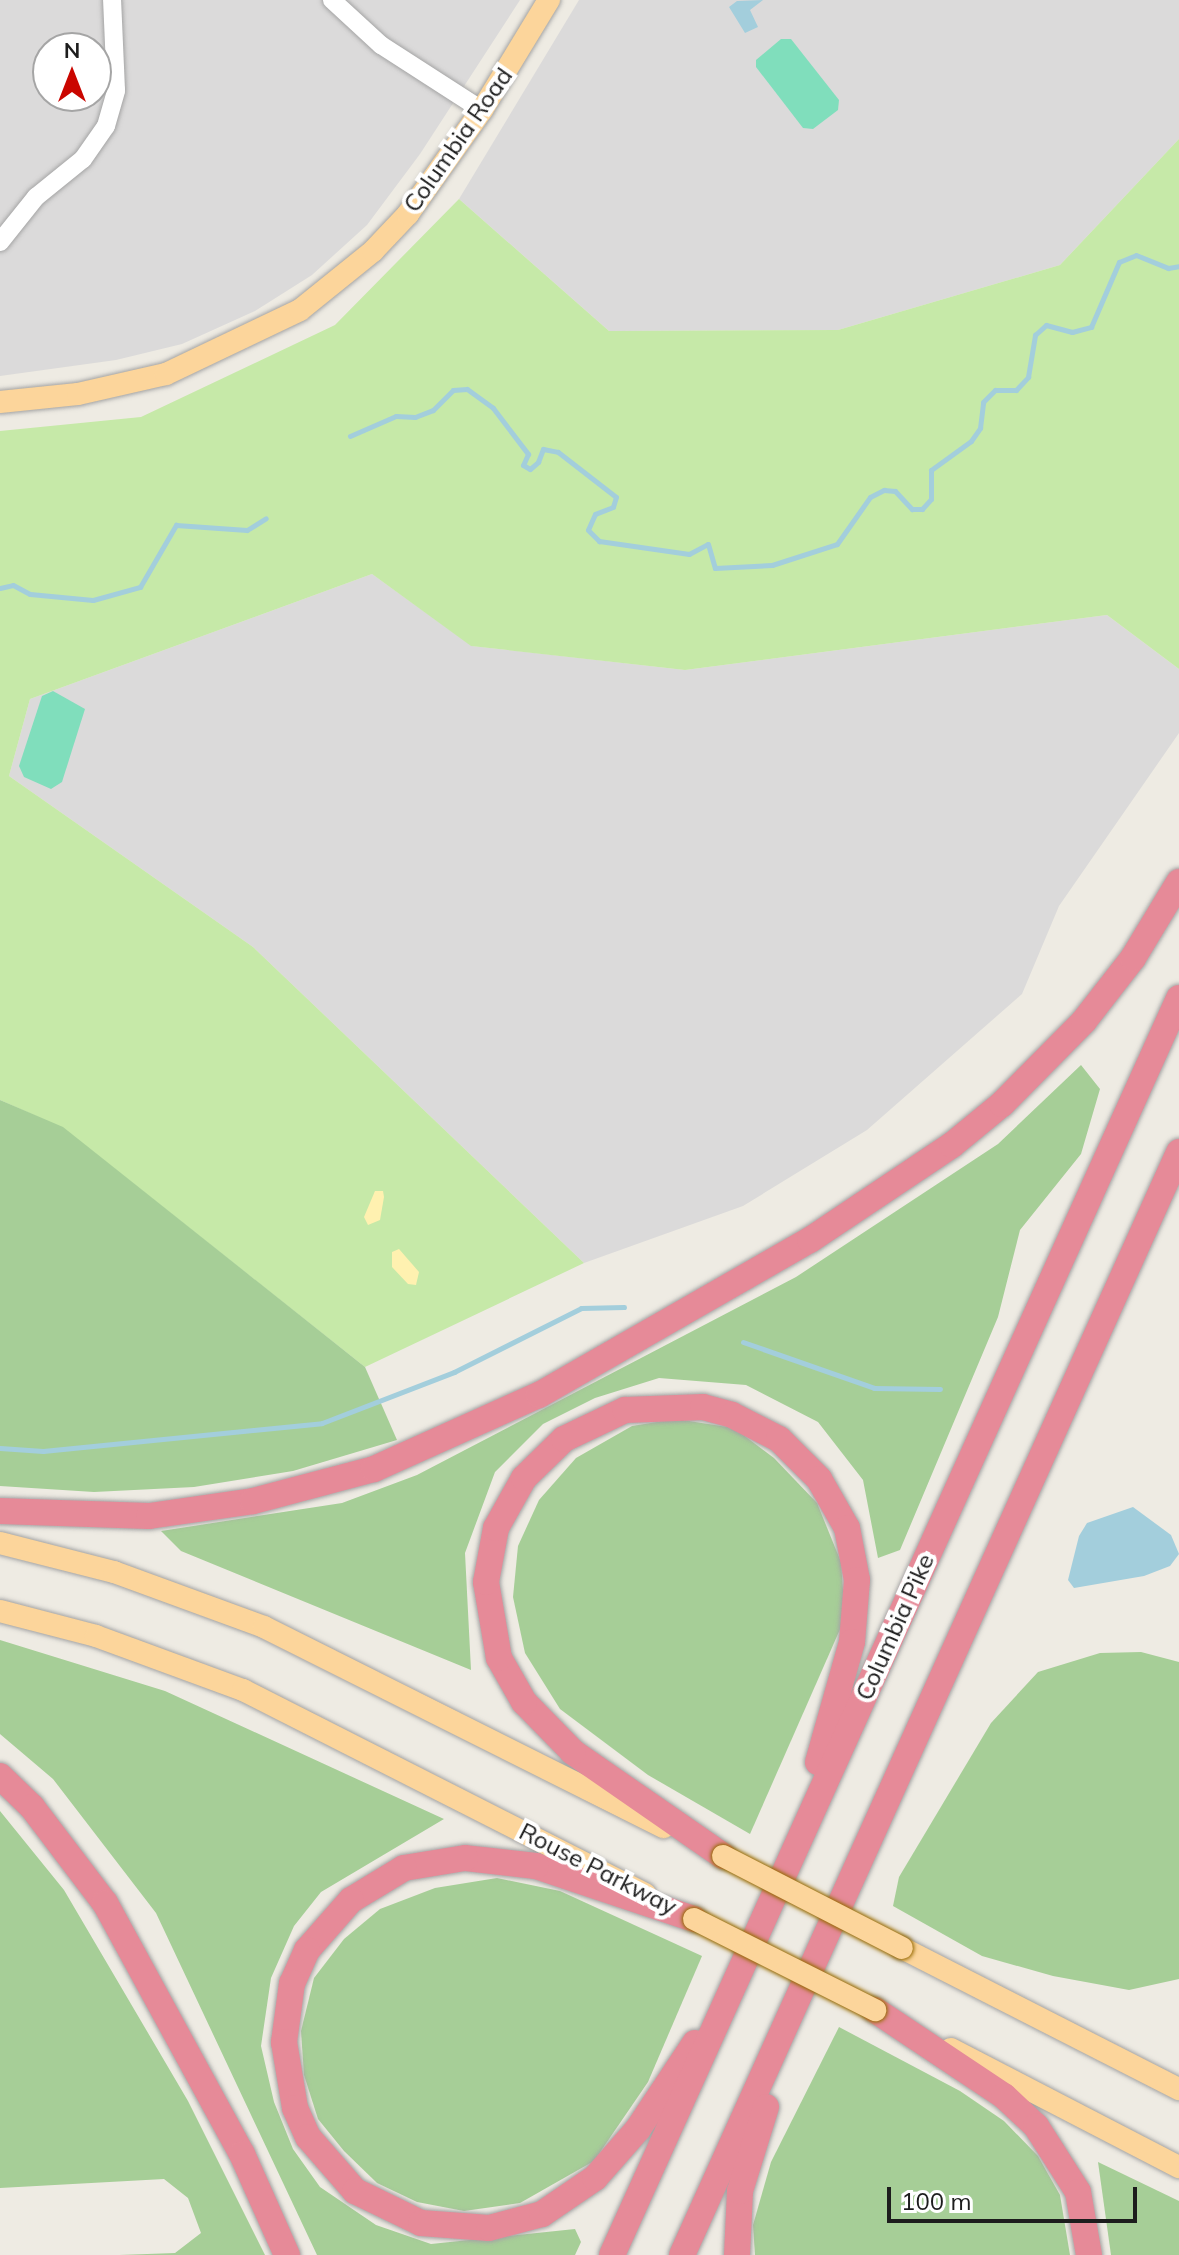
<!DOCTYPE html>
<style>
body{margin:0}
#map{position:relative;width:1179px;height:2255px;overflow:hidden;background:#eeebe3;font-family:Mulish,sans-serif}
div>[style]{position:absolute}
.residential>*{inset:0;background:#dbdada}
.grass>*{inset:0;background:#c6e9a8}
.forest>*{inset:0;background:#a6ce97}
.sand>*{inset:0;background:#fff1b0}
.pitch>*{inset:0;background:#80debc}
.water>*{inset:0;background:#a3cedc}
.stream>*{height:5px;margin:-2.5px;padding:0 2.5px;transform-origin:2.5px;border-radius:2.5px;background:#a3cedc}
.roads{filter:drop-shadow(0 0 2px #a4a4a4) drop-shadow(0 0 2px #a4a4a4)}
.minor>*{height:18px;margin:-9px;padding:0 9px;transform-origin:9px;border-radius:9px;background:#fff}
.major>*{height:22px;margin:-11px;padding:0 11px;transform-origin:11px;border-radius:11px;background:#fcd59b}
.highway>*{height:26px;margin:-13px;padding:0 13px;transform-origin:13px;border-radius:13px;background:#e68a98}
.bridges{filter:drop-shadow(0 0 2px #966900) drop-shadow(0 0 2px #966900)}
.major-bridge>*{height:22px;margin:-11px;padding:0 11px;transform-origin:11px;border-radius:11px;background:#fcd59b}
span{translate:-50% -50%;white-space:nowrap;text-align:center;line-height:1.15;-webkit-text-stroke:8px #fff;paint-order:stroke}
.street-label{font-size:24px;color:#1d1d1d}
.north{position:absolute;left:32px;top:32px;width:80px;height:80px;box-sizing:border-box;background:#fff;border:2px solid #a5a5a5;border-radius:50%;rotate:0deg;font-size:22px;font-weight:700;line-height:32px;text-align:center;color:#1d1d1d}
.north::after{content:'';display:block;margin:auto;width:28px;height:36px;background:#ca0600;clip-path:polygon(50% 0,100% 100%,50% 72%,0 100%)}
.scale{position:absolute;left:887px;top:2187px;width:250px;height:36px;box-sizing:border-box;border:4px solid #1d1d1d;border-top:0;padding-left:10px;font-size:24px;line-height:28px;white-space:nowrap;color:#1d1d1d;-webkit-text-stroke:6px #fff;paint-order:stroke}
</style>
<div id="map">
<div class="residential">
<i style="clip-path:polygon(evenodd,0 0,520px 0,420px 154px,367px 225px,312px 275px,255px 311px,182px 344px,116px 360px,0 376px,0 0,48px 48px,96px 48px,96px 96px,48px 96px,48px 48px)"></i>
<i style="clip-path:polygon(579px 0,1179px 0,1179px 139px,1060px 265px,838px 330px,609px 331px,459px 199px)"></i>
<i style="clip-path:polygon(372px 574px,472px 646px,685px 670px,1107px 615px,1179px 669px,1179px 733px,1059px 906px,1022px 994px,867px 1130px,743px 1206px,584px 1263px,253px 947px,9px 776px,30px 699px)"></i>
</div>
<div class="grass">
<i style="clip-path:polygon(1179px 139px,1179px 669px,1107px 615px,685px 670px,471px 646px,372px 574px,30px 699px,9px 776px,253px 947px,584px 1263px,365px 1367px,63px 1128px,0 1100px,0 431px,141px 417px,335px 325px,459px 199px,609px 331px,838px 330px,1060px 265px)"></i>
</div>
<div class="forest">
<i style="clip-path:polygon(1081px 1065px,1100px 1089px,1081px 1154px,1020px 1230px,998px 1317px,900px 1550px,878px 1558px,863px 1480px,818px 1422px,746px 1385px,659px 1378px,595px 1398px,543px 1424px,495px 1472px,465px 1553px,471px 1670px,181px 1551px,161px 1531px,342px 1503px,417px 1475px,796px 1277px,998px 1144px)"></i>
<i style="clip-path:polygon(0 1100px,63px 1127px,365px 1367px,397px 1440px,293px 1471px,194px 1487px,94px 1492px,0 1486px)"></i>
<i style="clip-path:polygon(676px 1419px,734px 1428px,774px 1458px,817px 1503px,841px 1562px,845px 1618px,750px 1834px,648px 1775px,560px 1709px,525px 1653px,513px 1597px,518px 1546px,539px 1500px,576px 1458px,632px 1426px)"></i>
<i style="clip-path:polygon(0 1640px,165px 1691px,444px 1819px,321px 1892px,294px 1926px,271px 1978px,261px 2046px,274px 2102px,293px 2149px,320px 2187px,376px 2225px,431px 2244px,575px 2229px,581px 2242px,575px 2255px,317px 2255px,156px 1913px,53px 1779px,0 1734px)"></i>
<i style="clip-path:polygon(1141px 1652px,1179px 1662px,1179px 1979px,1129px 1990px,1053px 1976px,982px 1956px,893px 1906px,899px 1877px,991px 1723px,1038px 1672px,1100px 1653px)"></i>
<i style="clip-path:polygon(0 1811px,64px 1890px,188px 2101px,265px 2255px,119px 2255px,175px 2253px,201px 2233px,188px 2198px,164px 2179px,0 2188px)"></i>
<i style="clip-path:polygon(497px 1878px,560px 1891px,702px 1956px,648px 2082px,594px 2161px,520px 2203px,464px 2211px,417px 2202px,377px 2183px,344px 2151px,318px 2119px,304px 2075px,301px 2031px,314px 1978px,344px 1939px,380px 1909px,435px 1888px)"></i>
<i style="clip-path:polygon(839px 2027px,960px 2091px,1004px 2121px,1038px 2156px,1060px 2195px,1070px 2255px,755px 2255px,753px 2225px,771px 2162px)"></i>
<i style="clip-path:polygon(1098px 2162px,1179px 2201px,1179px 2255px,1111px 2255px)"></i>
</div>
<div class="sand">
<i style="clip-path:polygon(375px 1191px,383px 1191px,384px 1197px,380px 1220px,368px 1225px,364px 1217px)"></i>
<i style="clip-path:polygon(399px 1249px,419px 1272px,416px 1285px,408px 1284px,392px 1267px,392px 1252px)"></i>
</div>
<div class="pitch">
<i style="clip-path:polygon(781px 39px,791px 39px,839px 100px,838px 110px,813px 129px,803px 128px,756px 67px,756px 60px)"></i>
<i style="clip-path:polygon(53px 691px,85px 709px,62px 782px,51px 789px,24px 777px,19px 766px,42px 696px)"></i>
</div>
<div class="water">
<i style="clip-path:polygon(763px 0,750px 10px,758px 27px,745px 33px,729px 7px,737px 1px)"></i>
<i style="clip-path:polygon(1133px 1507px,1171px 1535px,1179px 1554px,1170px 1566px,1144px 1576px,1074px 1588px,1068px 1580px,1079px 1536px,1087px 1523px)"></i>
</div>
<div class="stream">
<i style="left:350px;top:436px;width:50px;rotate:-23.5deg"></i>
<i style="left:396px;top:416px;width:19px;rotate:3deg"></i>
<i style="left:415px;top:417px;width:19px;rotate:-21deg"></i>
<i style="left:433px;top:410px;width:28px;rotate:-45deg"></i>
<i style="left:453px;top:390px;width:14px;rotate:-4deg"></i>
<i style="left:467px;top:389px;width:32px;rotate:36deg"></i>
<i style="left:493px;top:408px;width:58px;rotate:52.7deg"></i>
<i style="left:528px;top:454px;width:12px;rotate:114deg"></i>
<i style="left:523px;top:465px;width:8px;rotate:30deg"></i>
<i style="left:530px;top:469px;width:11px;rotate:-41deg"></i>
<i style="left:538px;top:462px;width:14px;rotate:-69deg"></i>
<i style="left:543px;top:449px;width:15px;rotate:11deg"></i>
<i style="left:558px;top:452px;width:73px;rotate:37.8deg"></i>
<i style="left:616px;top:497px;width:10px;rotate:107deg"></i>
<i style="left:613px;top:507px;width:19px;rotate:159deg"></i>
<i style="left:595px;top:514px;width:17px;rotate:114deg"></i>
<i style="left:588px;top:530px;width:16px;rotate:45deg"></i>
<i style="left:599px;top:541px;width:91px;rotate:8.2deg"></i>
<i style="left:689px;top:554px;width:21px;rotate:-28deg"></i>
<i style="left:708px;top:544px;width:25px;rotate:74deg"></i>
<i style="left:715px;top:568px;width:57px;rotate:-3deg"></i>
<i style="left:772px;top:565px;width:68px;rotate:-17.9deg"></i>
<i style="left:837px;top:544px;width:57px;rotate:-54.9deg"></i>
<i style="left:870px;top:497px;width:16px;rotate:-27deg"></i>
<i style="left:884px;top:490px;width:11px;rotate:5deg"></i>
<i style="left:895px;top:491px;width:25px;rotate:47deg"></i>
<i style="left:912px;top:509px;width:10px"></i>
<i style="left:922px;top:509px;width:13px;rotate:-48deg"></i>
<i style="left:931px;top:499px;width:29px;rotate:-90deg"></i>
<i style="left:931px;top:470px;width:49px;rotate:-35.9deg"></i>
<i style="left:971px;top:441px;width:16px;rotate:-55deg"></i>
<i style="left:980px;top:428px;width:26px;rotate:-83deg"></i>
<i style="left:983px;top:402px;width:17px;rotate:-45deg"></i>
<i style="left:995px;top:390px;width:21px"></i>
<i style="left:1016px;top:390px;width:18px;rotate:-47deg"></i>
<i style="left:1028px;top:377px;width:43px;rotate:-80.5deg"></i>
<i style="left:1035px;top:335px;width:15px;rotate:-42deg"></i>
<i style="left:1046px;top:325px;width:27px;rotate:15deg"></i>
<i style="left:1072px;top:332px;width:20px;rotate:-15deg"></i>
<i style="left:1091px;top:327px;width:71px;rotate:-66.7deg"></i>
<i style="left:1119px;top:262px;width:18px;rotate:-22deg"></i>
<i style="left:1136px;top:255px;width:35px;rotate:22deg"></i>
<i style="left:1168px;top:268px;width:11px;rotate:-10deg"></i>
<i style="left:0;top:588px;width:13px;rotate:-13deg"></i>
<i style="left:13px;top:585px;width:19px;rotate:28deg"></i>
<i style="left:30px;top:594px;width:63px;rotate:5.4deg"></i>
<i style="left:93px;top:600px;width:49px;rotate:-15.5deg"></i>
<i style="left:140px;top:587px;width:72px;rotate:-59.9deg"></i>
<i style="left:176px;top:525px;width:71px;rotate:4deg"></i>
<i style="left:247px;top:530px;width:22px;rotate:-32deg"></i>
<i style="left:743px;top:1342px;width:139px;rotate:19.3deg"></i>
<i style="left:874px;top:1388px;width:66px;rotate:0.9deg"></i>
<i style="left:0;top:1448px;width:43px;rotate:4deg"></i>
<i style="left:43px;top:1451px;width:280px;rotate:-5.7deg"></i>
<i style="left:322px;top:1423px;width:142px;rotate:-21.1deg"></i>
<i style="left:454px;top:1372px;width:142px;rotate:-26.7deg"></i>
<i style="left:581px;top:1308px;width:43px;rotate:-1.3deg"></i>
</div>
<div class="roads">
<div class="minor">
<i style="left:332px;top:0;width:67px;rotate:42.6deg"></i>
<i style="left:381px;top:45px;width:120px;rotate:32.8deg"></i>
<i style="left:0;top:242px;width:58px;rotate:-51.3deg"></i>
<i style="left:36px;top:197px;width:60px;rotate:-39deg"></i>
<i style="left:83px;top:159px;width:40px;rotate:-55.1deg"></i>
<i style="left:106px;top:126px;width:37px;rotate:-74deg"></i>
<i style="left:116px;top:90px;width:90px;rotate:-92.5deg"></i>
</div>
<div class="major">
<i style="left:0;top:402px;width:78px;rotate:-5.9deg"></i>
<i style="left:78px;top:394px;width:90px;rotate:-12.8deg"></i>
<i style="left:166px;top:374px;width:148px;rotate:-25.5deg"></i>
<i style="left:300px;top:310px;width:94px;rotate:-38.9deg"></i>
<i style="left:373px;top:251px;width:51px;rotate:-46.6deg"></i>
<i style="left:408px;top:214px;width:128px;rotate:-54.6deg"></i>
<i style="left:482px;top:110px;width:129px;rotate:-58.7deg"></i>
<i style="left:0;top:1543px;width:118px;rotate:14.3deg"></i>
<i style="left:114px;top:1572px;width:160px;rotate:20.1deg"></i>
<i style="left:264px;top:1627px;width:447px;rotate:26.6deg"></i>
<i style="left:0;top:1611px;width:99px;rotate:14.6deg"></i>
<i style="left:96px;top:1636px;width:157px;rotate:20.2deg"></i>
<i style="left:243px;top:1690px;width:451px;rotate:26.9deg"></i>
<i style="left:902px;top:1948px;width:311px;rotate:27deg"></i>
<i style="left:951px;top:2049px;width:257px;rotate:27.4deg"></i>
</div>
<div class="highway">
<i style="left:0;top:1511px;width:149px;rotate:1.9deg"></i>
<i style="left:149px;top:1516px;width:105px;rotate:-8.2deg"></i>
<i style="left:253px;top:1501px;width:125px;rotate:-14.8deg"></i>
<i style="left:374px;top:1469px;width:181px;rotate:-24.2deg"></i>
<i style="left:539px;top:1395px;width:312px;rotate:-29.8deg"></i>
<i style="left:810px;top:1240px;width:171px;rotate:-33.8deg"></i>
<i style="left:952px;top:1145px;width:65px;rotate:-39.4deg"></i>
<i style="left:1002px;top:1104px;width:117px;rotate:-45.3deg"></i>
<i style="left:1084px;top:1021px;width:80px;rotate:-52.1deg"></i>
<i style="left:1133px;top:958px;width:89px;rotate:-58.8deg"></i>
<i style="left:0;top:1776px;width:45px;rotate:44.1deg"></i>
<i style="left:32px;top:1807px;width:121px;rotate:52.8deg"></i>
<i style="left:105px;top:1903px;width:286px;rotate:61.4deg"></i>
<i style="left:242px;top:2154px;width:111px;rotate:66deg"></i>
<i style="left:723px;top:1856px;width:183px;rotate:-145.3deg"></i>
<i style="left:573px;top:1752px;width:70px;rotate:-134.4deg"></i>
<i style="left:524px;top:1702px;width:51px;rotate:-119.6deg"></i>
<i style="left:499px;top:1658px;width:77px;rotate:-99.7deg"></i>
<i style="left:486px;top:1582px;width:55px;rotate:-79.5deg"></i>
<i style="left:496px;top:1528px;width:57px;rotate:-60.8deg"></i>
<i style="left:524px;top:1478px;width:56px;rotate:-44.3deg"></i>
<i style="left:564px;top:1439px;width:68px;rotate:-25.4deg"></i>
<i style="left:625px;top:1410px;width:78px;rotate:-2.2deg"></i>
<i style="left:703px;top:1407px;width:30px;rotate:15deg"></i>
<i style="left:732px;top:1415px;width:53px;rotate:27.1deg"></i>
<i style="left:779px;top:1439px;width:57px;rotate:45deg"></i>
<i style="left:819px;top:1479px;width:56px;rotate:60.3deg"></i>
<i style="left:847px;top:1528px;width:53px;rotate:79.1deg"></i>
<i style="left:857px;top:1580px;width:62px;rotate:94.6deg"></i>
<i style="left:852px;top:1642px;width:125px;rotate:105.8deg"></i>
<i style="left:694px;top:1919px;width:167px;rotate:-161.5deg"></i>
<i style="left:536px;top:1866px;width:71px;rotate:-173.6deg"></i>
<i style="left:465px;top:1858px;width:62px;rotate:170.7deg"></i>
<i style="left:404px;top:1868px;width:62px;rotate:148.9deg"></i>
<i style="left:351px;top:1900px;width:67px;rotate:131.3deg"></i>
<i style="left:307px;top:1950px;width:36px;rotate:114deg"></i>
<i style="left:292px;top:1983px;width:60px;rotate:97.7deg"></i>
<i style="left:284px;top:2042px;width:67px;rotate:80.5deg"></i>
<i style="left:295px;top:2108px;width:32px;rotate:66deg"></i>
<i style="left:308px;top:2137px;width:72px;rotate:49deg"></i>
<i style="left:355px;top:2191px;width:73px;rotate:25.9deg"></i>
<i style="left:421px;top:2223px;width:68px;rotate:4.2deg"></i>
<i style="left:489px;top:2228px;width:55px;rotate:-14.8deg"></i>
<i style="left:542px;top:2214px;width:64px;rotate:-34.2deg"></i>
<i style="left:595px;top:2178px;width:65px;rotate:-48.7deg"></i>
<i style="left:638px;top:2129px;width:103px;rotate:-56.5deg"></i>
<i style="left:875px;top:2010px;width:155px;rotate:33.7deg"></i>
<i style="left:1004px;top:2096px;width:44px;rotate:43.2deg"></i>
<i style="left:1036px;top:2126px;width:78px;rotate:57.5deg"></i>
<i style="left:1078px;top:2192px;width:64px;rotate:80.1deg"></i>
<i style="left:612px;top:2255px;width:1379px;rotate:-65.72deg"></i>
<i style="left:682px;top:2255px;width:1210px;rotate:-65.74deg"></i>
<i style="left:737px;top:2255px;width:64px;rotate:-87.3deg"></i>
<i style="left:740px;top:2191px;width:88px;rotate:-72.8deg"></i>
</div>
</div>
<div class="bridges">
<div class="major-bridge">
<i style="left:723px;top:1856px;width:201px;rotate:27.2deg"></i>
<i style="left:694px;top:1919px;width:203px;rotate:26.7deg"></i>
</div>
</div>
<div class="street-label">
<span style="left:458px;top:140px;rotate:-55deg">Columbia Road</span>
<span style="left:895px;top:1627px;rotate:-66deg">Columbia Pike</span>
<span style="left:598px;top:1869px;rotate:27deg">Rouse Parkway</span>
</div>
<div class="north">N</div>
<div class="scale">100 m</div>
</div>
